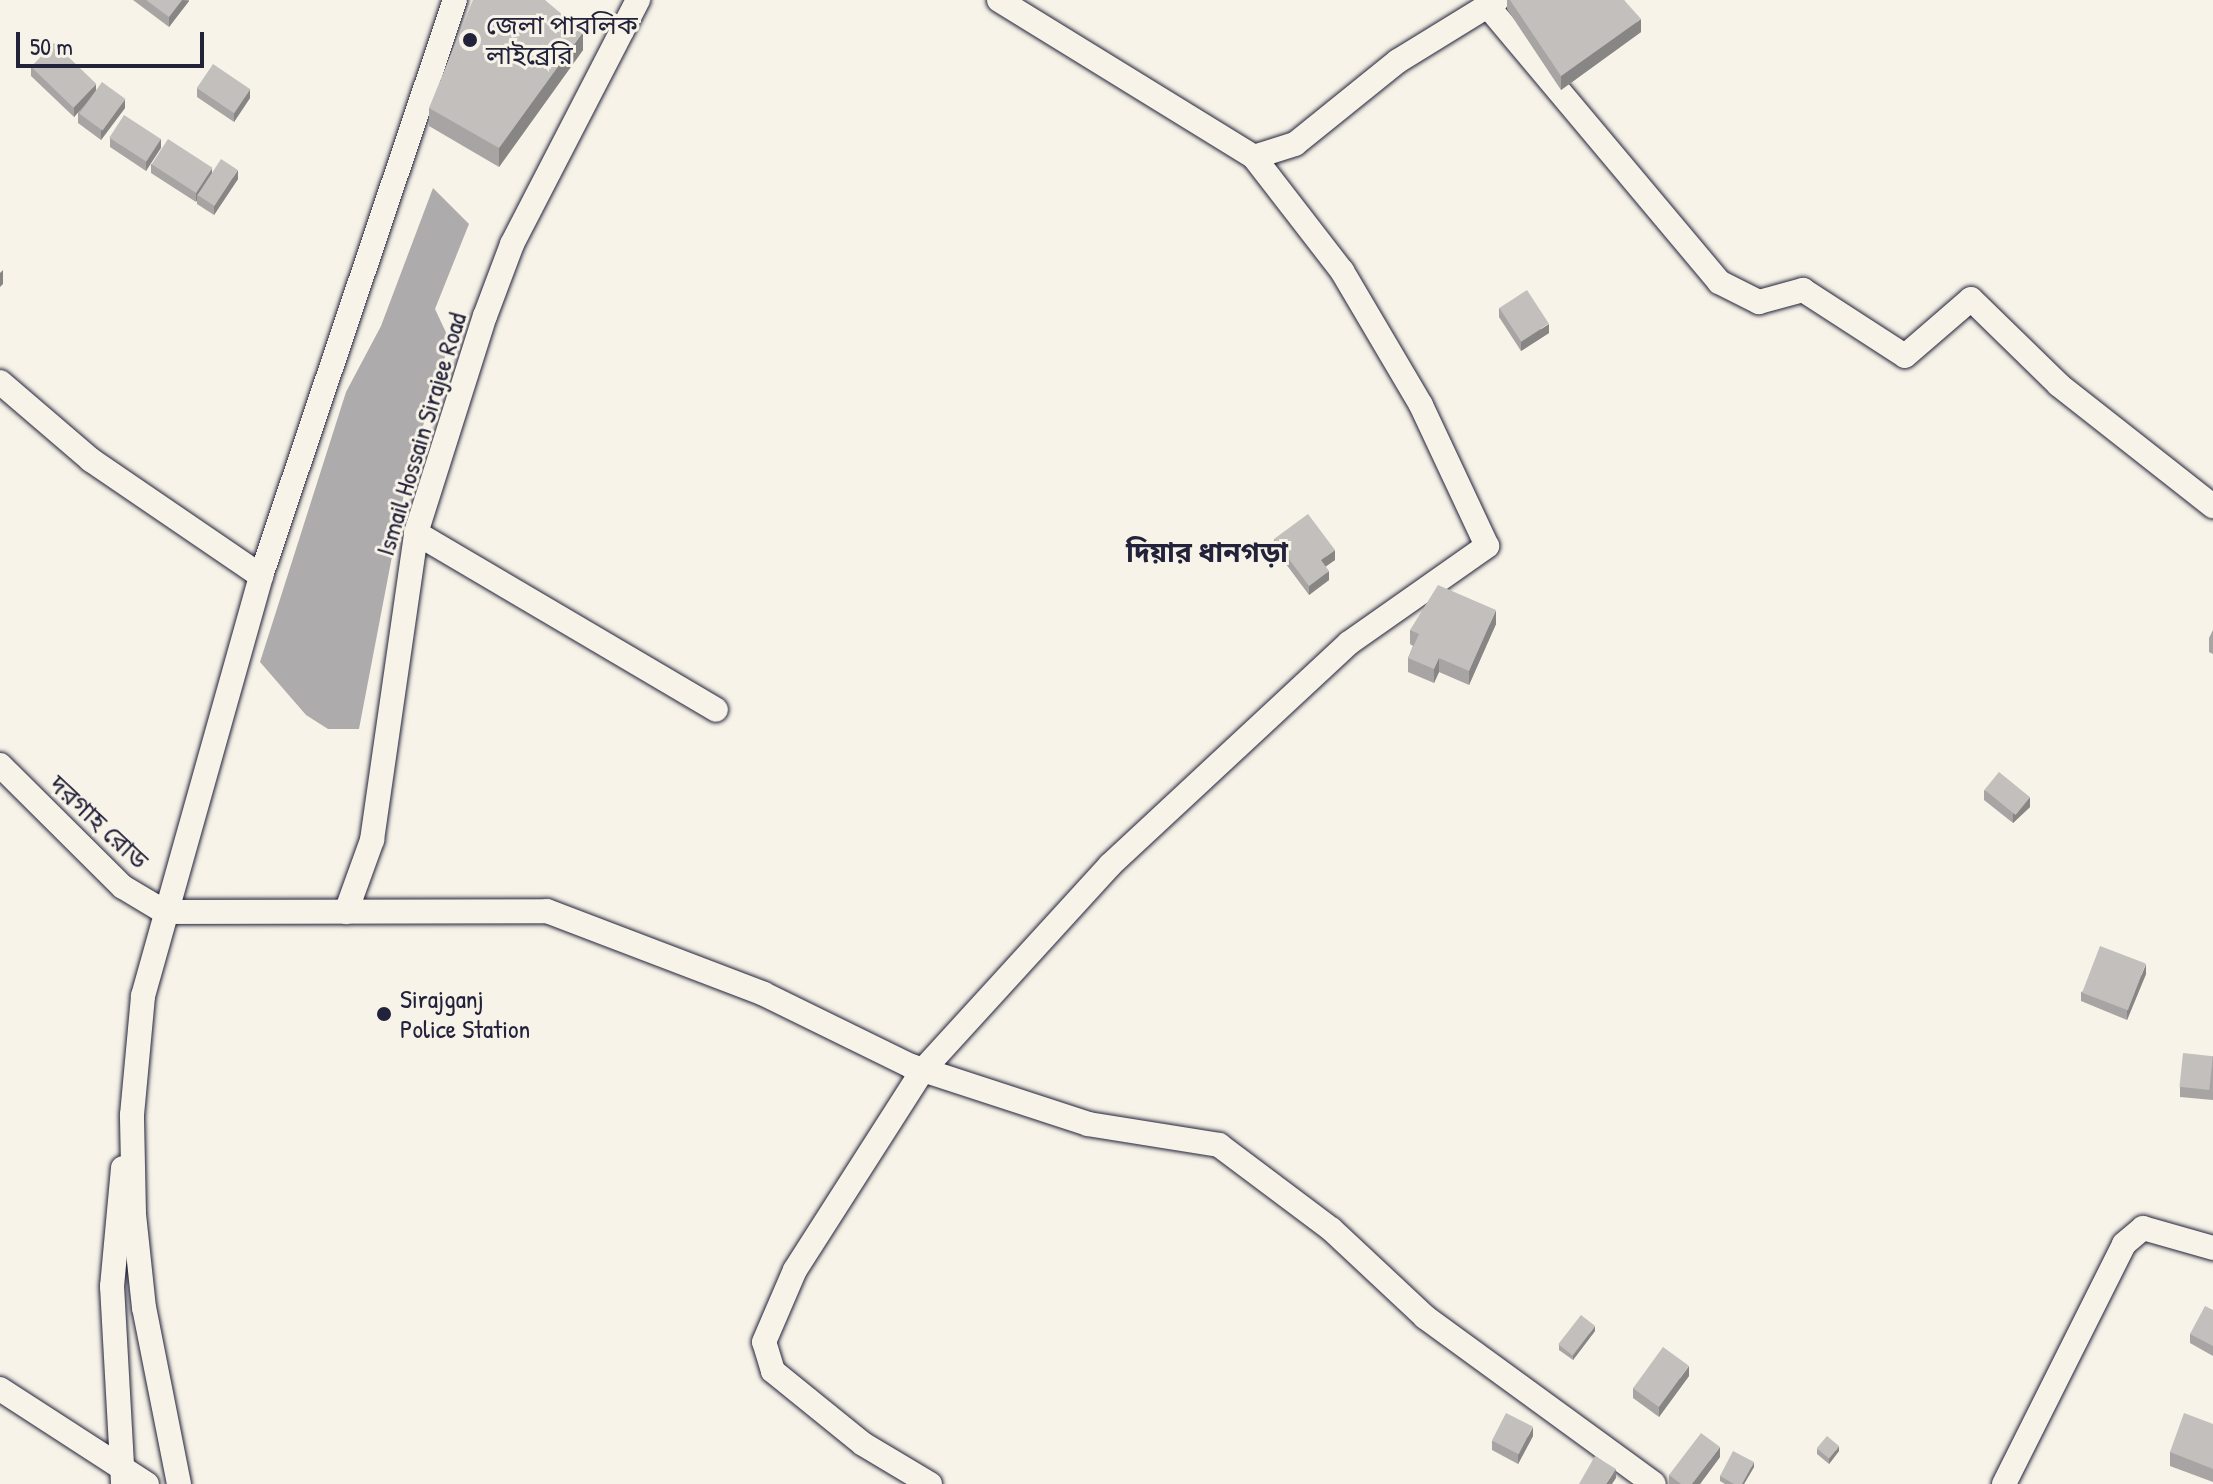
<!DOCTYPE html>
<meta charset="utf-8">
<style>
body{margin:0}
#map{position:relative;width:2213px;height:1484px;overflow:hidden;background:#f7f3e8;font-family:"Patrick Hand","Noto Sans Bengali",sans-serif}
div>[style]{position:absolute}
.water>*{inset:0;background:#aeabad}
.roads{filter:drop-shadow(0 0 2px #22223b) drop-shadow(0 0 2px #22223b)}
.minor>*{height:24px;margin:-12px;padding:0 12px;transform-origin:12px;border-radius:12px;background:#f7f3e8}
.wall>*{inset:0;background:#a7a4a3}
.shaded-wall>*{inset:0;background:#888684}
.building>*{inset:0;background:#c2bfbd;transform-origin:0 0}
.dots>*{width:22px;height:22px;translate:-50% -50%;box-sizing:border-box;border:4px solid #f7f3e8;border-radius:50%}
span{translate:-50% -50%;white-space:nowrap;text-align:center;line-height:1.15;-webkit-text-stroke:6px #f7f3e8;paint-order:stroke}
.poi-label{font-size:26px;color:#22223b}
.left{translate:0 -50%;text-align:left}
.street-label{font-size:26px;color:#22223b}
.neighbourhood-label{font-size:28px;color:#22223b;font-weight:700}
.scale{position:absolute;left:16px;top:32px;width:188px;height:36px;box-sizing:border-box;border:4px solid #22223b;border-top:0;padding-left:10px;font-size:24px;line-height:28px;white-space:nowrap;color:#22223b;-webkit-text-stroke:6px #f7f3e8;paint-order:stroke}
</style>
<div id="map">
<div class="water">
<i style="clip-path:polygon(433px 188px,469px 224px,435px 309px,450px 341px,408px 473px,359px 729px,328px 729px,306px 715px,260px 662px,346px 392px,381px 326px)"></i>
</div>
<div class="roads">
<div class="minor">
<i style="left:999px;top:0;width:299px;rotate:31.6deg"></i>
<i style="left:1254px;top:157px;width:43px;rotate:-17.6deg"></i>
<i style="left:1295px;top:144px;width:132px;rotate:-38.9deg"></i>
<i style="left:1398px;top:61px;width:116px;rotate:-31.6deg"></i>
<i style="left:1486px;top:4px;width:363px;rotate:50deg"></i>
<i style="left:1719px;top:282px;width:45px;rotate:26.6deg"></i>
<i style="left:1759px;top:302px;width:46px;rotate:-15.3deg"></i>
<i style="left:1803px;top:290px;width:121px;rotate:32.9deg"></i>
<i style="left:1905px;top:356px;width:87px;rotate:-40.8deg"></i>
<i style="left:1971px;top:299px;width:123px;rotate:44.3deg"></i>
<i style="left:2059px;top:385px;width:196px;rotate:38.2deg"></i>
<i style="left:0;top:382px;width:120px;rotate:40.6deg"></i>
<i style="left:91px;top:460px;width:206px;rotate:34.3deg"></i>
<i style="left:416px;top:533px;width:348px;rotate:30.5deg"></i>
<i style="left:0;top:765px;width:173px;rotate:44.8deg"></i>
<i style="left:123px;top:887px;width:49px;rotate:30.8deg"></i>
<i style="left:165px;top:912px;width:382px;rotate:-0.1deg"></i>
<i style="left:547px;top:911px;width:232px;rotate:20.9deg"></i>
<i style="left:764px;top:994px;width:164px;rotate:26.1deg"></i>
<i style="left:911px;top:1066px;width:186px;rotate:18.1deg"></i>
<i style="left:1088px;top:1124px;width:133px;rotate:9.1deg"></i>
<i style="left:1219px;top:1145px;width:140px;rotate:36.9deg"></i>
<i style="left:1331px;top:1229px;width:129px;rotate:43.1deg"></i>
<i style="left:1425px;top:1317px;width:283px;rotate:36.1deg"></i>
<i style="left:346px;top:912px;width:77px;rotate:-70.1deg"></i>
<i style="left:372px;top:840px;width:310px;rotate:-81.8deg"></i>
<i style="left:416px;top:533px;width:228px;rotate:-72.4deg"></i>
<i style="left:485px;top:316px;width:77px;rotate:-69.4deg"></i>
<i style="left:512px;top:244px;width:275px;rotate:-62.7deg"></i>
<i style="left:123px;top:1168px;width:119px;rotate:95.3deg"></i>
<i style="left:112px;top:1286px;width:198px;rotate:86.8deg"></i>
<i style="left:0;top:1389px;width:175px;rotate:32.9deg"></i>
<i style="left:179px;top:1484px;width:179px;rotate:-101.2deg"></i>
<i style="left:144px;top:1308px;width:95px;rotate:-96.1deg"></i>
<i style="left:134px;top:1214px;width:99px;rotate:-91.2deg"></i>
<i style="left:132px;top:1115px;width:120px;rotate:-84.7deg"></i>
<i style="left:143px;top:996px;width:436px;rotate:-74.3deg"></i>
<i style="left:261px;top:576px;width:608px;rotate:-71.39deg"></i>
<i style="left:930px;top:1484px;width:78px;rotate:-149.2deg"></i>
<i style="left:863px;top:1444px;width:116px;rotate:-141deg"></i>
<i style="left:773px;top:1371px;width:30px;rotate:-107deg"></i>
<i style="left:764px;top:1342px;width:78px;rotate:-66.7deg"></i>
<i style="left:795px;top:1270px;width:237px;rotate:-57.4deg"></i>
<i style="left:923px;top:1070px;width:277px;rotate:-47.6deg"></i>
<i style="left:1110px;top:865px;width:326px;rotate:-42.9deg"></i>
<i style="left:1349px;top:643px;width:169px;rotate:-35.1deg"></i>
<i style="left:1487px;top:546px;width:156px;rotate:-115.1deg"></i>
<i style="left:1421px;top:405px;width:156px;rotate:-120.5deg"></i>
<i style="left:1342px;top:271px;width:144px;rotate:-127.7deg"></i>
<i style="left:2004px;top:1484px;width:268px;rotate:-63.4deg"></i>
<i style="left:2124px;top:1244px;width:25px;rotate:-40deg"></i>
<i style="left:2143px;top:1228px;width:73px;rotate:15.9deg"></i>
</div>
</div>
<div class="wall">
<i style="clip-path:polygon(133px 0,189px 0,189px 1px,169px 27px)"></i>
<i style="clip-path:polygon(1507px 0,1624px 0,1641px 32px,1561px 90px,1507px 9px)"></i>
<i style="clip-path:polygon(583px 50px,499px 167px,429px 126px,429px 108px)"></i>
<i style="clip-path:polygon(31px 66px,96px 90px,125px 108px,101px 140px,78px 123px,78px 113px,84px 105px,74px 117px,31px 76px)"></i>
<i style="clip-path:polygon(197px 88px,250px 98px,234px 122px,197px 97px)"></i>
<i style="clip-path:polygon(110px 138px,161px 139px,146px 171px,110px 147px)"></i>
<i style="clip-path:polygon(151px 164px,212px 173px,238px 179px,214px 215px,197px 204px,197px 200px,196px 202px,151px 173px)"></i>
<i style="clip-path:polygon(1499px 308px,1549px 333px,1521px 351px,1499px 317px)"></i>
<i style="clip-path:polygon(1274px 539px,1335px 560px,1325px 566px,1329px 580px,1309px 595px,1274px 548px)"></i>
<i style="clip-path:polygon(1496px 624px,1469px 685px,1439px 672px,1434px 683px,1408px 672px,1408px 658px,1413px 646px,1410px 644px,1410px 630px)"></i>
<i style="clip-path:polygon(2213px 630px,2213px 654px,2209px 652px,2209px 638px)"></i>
<i style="clip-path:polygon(1984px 790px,2030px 807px,2013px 823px,1984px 800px)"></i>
<i style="clip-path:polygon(2146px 974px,2127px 1020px,2081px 1001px,2081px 992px)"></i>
<i style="clip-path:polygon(2213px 1056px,2213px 1100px,2180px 1097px,2180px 1087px)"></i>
<i style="clip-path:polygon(2213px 1310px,2213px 1356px,2190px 1343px,2190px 1334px)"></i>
<i style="clip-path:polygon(1595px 1331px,1573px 1360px,1559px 1350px,1559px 1345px)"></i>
<i style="clip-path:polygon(1689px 1376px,1659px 1417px,1633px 1398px,1633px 1388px)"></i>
<i style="clip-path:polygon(2213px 1424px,2213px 1482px,2170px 1466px,2170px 1452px)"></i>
<i style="clip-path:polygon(1533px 1436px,1518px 1464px,1492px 1450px,1492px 1441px)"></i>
<i style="clip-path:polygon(1817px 1449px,1839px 1451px,1829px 1464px,1817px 1454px)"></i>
<i style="clip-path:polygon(1720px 1457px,1700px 1484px,1669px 1484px,1669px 1475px)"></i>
<i style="clip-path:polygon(1754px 1467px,1744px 1484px,1725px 1484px,1720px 1481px,1720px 1476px)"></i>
</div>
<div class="shaded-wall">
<i style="clip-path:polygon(182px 0,189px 1px,169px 27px,169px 17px)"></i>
<i style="clip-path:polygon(1641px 19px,1641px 32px,1561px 90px,1561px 76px)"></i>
<i style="clip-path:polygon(583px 32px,583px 50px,499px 167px,499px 148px)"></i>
<i style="clip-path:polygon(96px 84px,96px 93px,74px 117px,74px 107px)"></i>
<i style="clip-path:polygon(250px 89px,250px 98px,234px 122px,234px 113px)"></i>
<i style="clip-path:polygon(125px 99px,125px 108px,101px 140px,101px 131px)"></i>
<i style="clip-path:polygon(161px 139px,161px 148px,146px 171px,146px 162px)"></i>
<i style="clip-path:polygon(212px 168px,212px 178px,197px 195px,197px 200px,196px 202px,196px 193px)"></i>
<i style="clip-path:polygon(238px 170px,238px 179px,214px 215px,214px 206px)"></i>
<i style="clip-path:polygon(3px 270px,3px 284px,0 287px,0 273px)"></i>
<i style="clip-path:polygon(1549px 324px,1549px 333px,1521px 351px,1521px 342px)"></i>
<i style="clip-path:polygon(1335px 550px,1335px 560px,1321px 570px,1321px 560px)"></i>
<i style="clip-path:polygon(1329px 571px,1329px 580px,1309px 595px,1309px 586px)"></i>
<i style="clip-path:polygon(1496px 610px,1496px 624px,1469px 685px,1469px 671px)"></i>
<i style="clip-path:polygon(1439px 658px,1439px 672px,1434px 683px,1434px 669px)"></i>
<i style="clip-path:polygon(2030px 797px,2030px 807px,2013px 823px,2013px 813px)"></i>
<i style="clip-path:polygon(2146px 964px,2146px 974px,2127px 1020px,2127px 1011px)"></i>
<i style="clip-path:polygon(1595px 1326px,1595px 1331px,1573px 1360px,1573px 1356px)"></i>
<i style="clip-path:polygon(1689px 1366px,1689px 1376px,1659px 1417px,1659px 1407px)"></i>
<i style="clip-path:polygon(1533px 1427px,1533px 1436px,1518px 1464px,1518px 1455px)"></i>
<i style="clip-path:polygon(1839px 1446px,1839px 1451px,1829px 1464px,1829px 1459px)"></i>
<i style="clip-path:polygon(1720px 1447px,1720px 1457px,1700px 1484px,1692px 1484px)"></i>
<i style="clip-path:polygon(1754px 1462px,1754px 1467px,1744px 1484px,1742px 1484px)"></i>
<i style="clip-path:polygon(1616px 1469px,1616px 1478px,1612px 1484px,1606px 1484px)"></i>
</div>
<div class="building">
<i style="clip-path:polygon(146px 0,182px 0,169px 17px)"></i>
<i style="clip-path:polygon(473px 0,545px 0,583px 32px,499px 148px,429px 108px)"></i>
<i style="clip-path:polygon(1510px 0,1624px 0,1641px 19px,1561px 76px)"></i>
<i style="left:54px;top:43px;width:59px;height:33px;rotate:44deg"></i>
<i style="left:213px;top:64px;width:45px;height:29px;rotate:34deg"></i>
<i style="left:102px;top:82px;width:29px;height:39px;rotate:36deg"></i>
<i style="left:124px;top:115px;width:44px;height:27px;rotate:33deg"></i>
<i style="left:168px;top:139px;width:53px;height:30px;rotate:33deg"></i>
<i style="left:221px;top:159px;width:20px;height:43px;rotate:33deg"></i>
<i style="left:1527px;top:290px;width:40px;height:33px;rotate:57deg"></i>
<i style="clip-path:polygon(1308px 514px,1335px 550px,1321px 560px,1329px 571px,1309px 586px,1274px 539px)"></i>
<i style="clip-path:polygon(1438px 585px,1496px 610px,1469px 671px,1439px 658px,1434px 669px,1408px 658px,1419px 634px,1410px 630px)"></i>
<i style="left:1999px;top:772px;width:40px;height:23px;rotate:39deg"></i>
<i style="left:2100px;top:946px;width:49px;height:50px;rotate:21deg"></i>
<i style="left:2183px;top:1053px;width:30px;height:34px;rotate:6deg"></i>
<i style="clip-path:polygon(2205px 1306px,2213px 1310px,2213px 1346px,2190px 1334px)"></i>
<i style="left:1581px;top:1315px;width:18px;height:37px;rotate:38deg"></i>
<i style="left:1663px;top:1347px;width:32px;height:51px;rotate:36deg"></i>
<i style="left:1506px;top:1413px;width:30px;height:31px;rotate:27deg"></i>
<i style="clip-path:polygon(2184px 1413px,2213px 1424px,2213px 1469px,2170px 1452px)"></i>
<i style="clip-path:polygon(1701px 1433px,1720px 1447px,1692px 1484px,1681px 1484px,1669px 1475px)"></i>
<i style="left:1827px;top:1436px;width:16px;height:16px;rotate:40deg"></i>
<i style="clip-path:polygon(1733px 1451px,1754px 1462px,1742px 1484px,1734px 1484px,1720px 1476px)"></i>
<i style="clip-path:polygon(1595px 1456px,1616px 1469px,1606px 1484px,1579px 1484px)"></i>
</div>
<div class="dots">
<i style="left:470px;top:40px;background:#22223b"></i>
<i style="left:384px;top:1014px;background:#22223b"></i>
</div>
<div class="poi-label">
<span class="left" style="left:486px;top:40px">জেলা পাবলিক<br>লাইব্রেরি</span>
<span class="left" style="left:400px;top:1014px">Sirajganj<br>Police Station</span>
</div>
<div class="street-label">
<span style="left:421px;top:434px;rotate:-73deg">Ismail Hossain Sirajee Road</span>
<span style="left:99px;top:822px;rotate:43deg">দরগাহ রোড</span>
</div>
<div class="neighbourhood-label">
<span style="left:1207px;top:552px">দিয়ার ধানগড়া</span>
</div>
<div class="scale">50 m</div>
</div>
